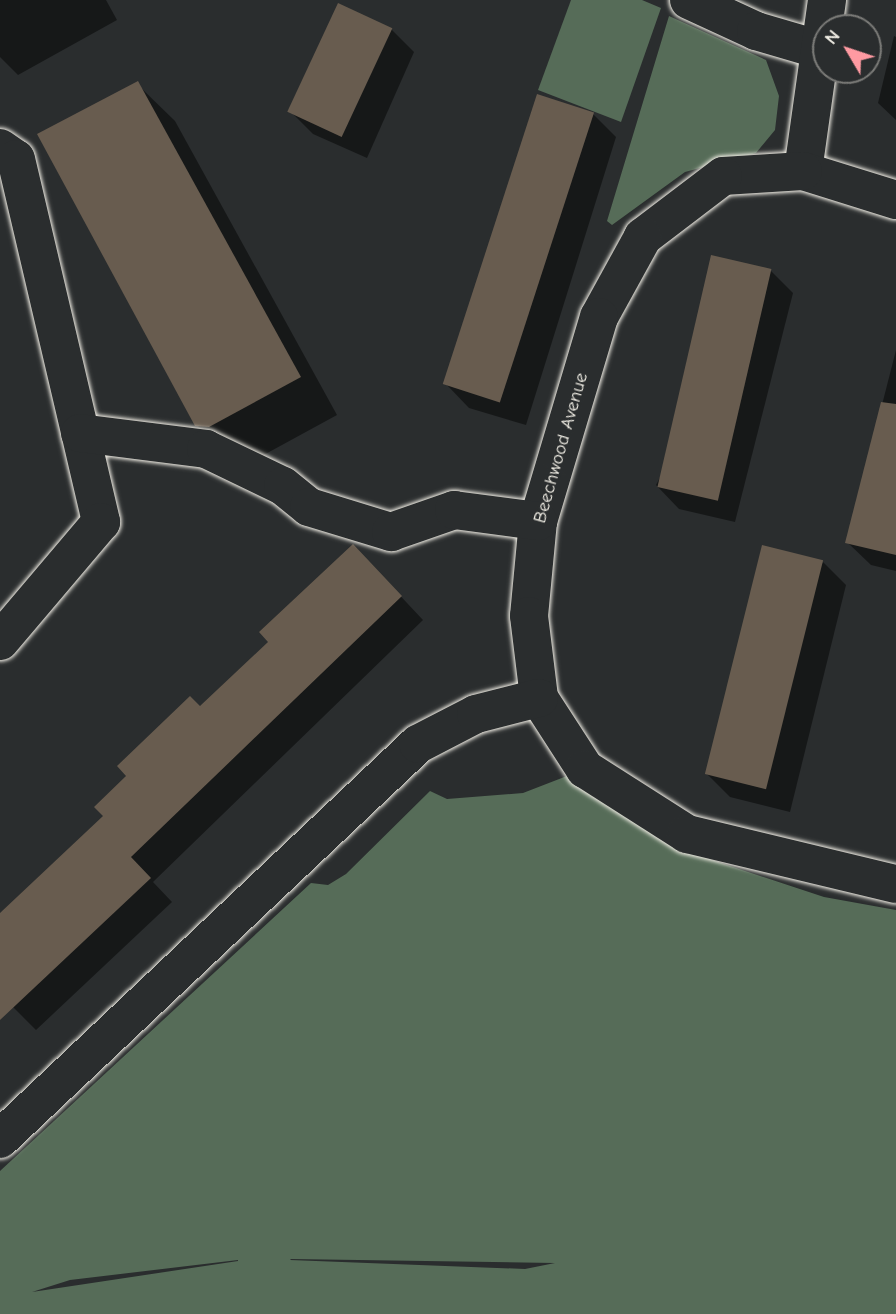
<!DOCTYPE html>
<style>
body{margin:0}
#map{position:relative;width:896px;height:1314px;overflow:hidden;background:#2a2d2e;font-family:"Comic Neue",sans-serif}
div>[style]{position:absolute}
.green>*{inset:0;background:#566c58}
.shadow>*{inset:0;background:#0007}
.building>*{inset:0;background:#685c4f;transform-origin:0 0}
.roads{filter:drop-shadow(0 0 2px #f4f1e8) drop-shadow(0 0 2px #f4f1e8)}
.minor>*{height:38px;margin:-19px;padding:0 19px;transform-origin:19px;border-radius:19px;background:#2a2d2e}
span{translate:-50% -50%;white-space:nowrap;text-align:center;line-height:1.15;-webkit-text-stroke:6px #2a2d2e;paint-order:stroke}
.street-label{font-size:19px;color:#f4f1e8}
.north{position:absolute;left:812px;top:14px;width:70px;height:70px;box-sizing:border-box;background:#2a2d2e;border:2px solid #7b7b78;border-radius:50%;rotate:309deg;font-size:19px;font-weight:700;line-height:28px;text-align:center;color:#f4f1e8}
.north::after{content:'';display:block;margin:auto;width:24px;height:32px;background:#ff9aa2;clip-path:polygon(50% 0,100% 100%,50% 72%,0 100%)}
</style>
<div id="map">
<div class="green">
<i style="clip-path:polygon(571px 0,642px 0,661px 8px,621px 122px,538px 90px)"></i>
<i style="clip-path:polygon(669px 16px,766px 60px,779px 96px,775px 130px,756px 153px,685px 172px,612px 225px,607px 221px)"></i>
<i style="clip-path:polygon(evenodd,585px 769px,712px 860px,824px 897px,896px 910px,896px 1314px,0 1314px,0 1171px,311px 883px,328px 885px,346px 874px,430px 791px,447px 799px,523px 793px,585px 769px,238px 1260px,238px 1261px,32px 1292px,70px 1280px,238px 1260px,585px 769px,290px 1260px,291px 1259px,555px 1263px,525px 1269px,290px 1260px)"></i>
</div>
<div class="shadow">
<i style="clip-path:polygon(0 0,106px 0,117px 20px,18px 75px,0 57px)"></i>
<i style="clip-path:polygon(391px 29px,414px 52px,367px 158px,313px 134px,290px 111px)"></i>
<i style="clip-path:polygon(894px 36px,896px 37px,896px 120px,878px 103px)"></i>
<i style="clip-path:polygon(137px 84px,175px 121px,337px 415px,247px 464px,234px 462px,197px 425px)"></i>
<i style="clip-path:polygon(593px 114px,616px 137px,526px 425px,469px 408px,446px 384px)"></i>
<i style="clip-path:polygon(770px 270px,793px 293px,735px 522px,679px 509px,656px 485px)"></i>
<i style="clip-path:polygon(896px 350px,896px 571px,871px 565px,847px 542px)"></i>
<i style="clip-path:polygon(823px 562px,846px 585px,790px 812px,730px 797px,706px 773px)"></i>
<i style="clip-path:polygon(376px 570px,423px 620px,153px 882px,172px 902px,36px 1030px,0 994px,0 917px,106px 816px,200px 708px)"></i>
</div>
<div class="building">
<i style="left:338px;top:3px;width:60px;height:120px;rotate:25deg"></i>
<i style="clip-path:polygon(138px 81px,301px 377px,209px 427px,195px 426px,37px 134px)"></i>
<i style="left:537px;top:94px;width:60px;height:305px;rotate:18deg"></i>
<i style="left:711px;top:255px;width:62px;height:238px;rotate:13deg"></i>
<i style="clip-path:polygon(881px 402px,896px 404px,896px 555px,845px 543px)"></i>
<i style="clip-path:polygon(353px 544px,402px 596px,131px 857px,151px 878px,0 1020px,0 913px,103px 816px,94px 807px,126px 776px,117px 766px,190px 696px,200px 706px,268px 642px,259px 632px)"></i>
<i style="left:762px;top:545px;width:63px;height:236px;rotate:14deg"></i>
</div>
<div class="roads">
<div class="minor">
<i style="left:689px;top:0;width:74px;rotate:24.8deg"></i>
<i style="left:756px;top:31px;width:64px;rotate:16.4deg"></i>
<i style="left:0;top:148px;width:19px;rotate:35deg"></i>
<i style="left:16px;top:159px;width:373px;rotate:76.8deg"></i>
<i style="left:101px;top:522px;width:156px;rotate:130.3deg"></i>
<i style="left:803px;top:171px;width:173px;rotate:-82deg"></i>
<i style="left:896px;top:200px;width:97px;rotate:-162.7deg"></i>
<i style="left:803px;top:171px;width:80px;rotate:176.4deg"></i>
<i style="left:723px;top:176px;width:101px;rotate:142.7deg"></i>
<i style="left:643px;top:237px;width:91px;rotate:118.8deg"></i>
<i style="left:599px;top:317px;width:213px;rotate:106.6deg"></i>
<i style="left:538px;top:521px;width:95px;rotate:95.4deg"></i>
<i style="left:529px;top:616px;width:83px;rotate:83deg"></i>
<i style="left:539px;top:698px;width:85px;rotate:57.1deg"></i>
<i style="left:585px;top:769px;width:121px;rotate:32.5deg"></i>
<i style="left:687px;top:834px;width:215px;rotate:13.5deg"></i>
<i style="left:80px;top:433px;width:127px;rotate:7.2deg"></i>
<i style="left:206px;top:449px;width:85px;rotate:25.7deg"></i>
<i style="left:283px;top:486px;width:33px;rotate:39deg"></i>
<i style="left:309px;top:507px;width:86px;rotate:17deg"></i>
<i style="left:391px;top:532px;width:67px;rotate:-19.2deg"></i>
<i style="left:454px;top:510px;width:85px;rotate:7.5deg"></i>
<i style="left:0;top:1139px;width:575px;rotate:-43.38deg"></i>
<i style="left:418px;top:744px;width:65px;rotate:-27.3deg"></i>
<i style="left:476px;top:714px;width:65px;rotate:-14.3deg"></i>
</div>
</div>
<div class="street-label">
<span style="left:561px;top:448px;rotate:-74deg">Beechwood Avenue</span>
</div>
<div class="north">N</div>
</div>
